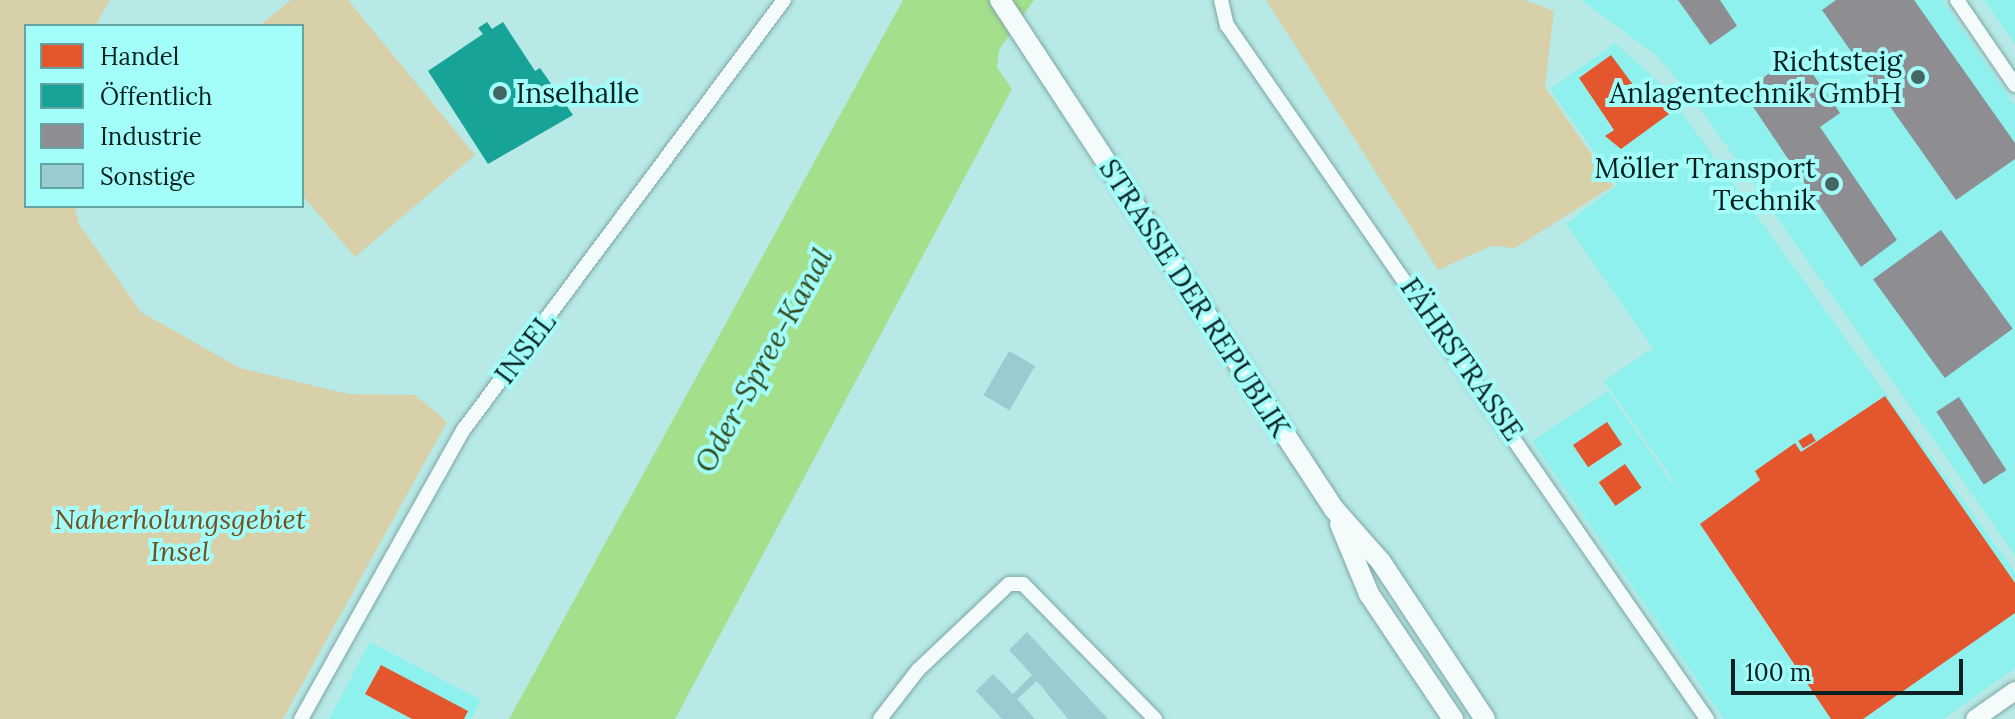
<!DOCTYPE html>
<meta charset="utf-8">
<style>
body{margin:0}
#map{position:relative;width:2015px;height:719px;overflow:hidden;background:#b7e9e6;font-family:Lora,serif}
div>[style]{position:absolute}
.built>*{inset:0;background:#8ff1ed}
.green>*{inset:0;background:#d8d0a9}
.water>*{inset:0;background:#a4df8c}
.shops>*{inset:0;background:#e4572e;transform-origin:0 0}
.public>*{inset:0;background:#17a398}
.industry>*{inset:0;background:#8d8d92;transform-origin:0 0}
.building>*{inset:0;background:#98ccd1;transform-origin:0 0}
.roads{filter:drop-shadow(0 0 2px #7ea6a5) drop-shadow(0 0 2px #7ea6a5)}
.minor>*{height:14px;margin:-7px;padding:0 7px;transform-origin:7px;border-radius:7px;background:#f4fcfb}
.tertiary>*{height:18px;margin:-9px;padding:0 9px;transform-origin:9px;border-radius:9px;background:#f4fcfb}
.secondary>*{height:20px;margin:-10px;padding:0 10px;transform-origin:10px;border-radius:10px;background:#f4fcfb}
.dots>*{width:22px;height:22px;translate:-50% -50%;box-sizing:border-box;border:4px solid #a3fdf9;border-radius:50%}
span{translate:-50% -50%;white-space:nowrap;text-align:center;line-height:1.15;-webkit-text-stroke:8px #a3fdf9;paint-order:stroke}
.poi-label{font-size:28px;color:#062120}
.right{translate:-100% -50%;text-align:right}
.left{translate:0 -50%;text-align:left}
.street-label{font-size:28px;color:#062120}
.park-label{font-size:28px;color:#715021;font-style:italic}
.water-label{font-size:30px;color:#324a1c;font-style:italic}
.legend{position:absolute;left:24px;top:24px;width:280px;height:184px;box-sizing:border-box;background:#a3fdf9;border:2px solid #64a5a2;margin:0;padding:10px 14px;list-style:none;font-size:24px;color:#062120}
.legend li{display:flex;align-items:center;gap:16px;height:40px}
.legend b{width:40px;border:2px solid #64a5a2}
.scale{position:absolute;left:1731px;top:659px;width:232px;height:36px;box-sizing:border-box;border:4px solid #062120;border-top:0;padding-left:10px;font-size:24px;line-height:28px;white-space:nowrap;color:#062120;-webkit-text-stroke:6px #a3fdf9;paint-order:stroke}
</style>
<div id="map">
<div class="built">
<i style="clip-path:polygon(1581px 0,1942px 0,2015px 106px,2015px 555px,1690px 94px,1656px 55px)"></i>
<i style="clip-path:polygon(1984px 0,2015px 0,2015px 44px)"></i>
<i style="clip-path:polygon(1615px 43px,1661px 84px,2015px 572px,2015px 668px,1943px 719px,1724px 719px,1532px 441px,1608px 391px,1671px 482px,1646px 500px,1674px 481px,1604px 381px,1653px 348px,1566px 224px,1618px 185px,1550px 89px)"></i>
<i style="clip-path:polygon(370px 642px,481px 700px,471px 719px,329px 719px)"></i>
</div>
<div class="green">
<i style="clip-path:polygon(0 0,110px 0,95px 26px,26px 26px,26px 206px,75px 206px,79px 224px,141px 312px,240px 368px,348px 394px,415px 395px,447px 422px,283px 719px,0 719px)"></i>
<i style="clip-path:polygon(291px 0,348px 0,475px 155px,355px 257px,302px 195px,302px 26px,259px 26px)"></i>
<i style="clip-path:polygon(1266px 0,1525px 0,1554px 11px,1545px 87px,1613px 186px,1515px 248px,1491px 246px,1438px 270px)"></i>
</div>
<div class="water">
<i style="clip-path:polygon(903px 0,1034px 0,999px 50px,997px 67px,1012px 89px,675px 719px,509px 719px)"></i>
</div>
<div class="shops">
<i style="clip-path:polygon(1611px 55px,1648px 105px,1658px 98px,1669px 114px,1621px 149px,1605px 136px,1614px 130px,1579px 78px)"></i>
<i style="clip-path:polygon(1885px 396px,2015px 583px,2015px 613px,1863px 719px,1831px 719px,1700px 524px,1760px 480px,1755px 471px,1795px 443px,1801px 452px)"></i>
<i style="left:1607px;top:422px;width:27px;height:41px;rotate:56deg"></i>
<i style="left:1811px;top:433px;width:9px;height:15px;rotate:58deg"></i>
<i style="left:1625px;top:464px;width:29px;height:32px;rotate:55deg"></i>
<i style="clip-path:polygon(381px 665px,468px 711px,464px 719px,412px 719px,365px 694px)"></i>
</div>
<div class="public">
<i style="clip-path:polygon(487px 22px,492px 29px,503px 22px,535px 71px,540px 68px,573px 115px,488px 164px,428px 71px,483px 34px,478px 28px)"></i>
</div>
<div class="industry">
<i style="clip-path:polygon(1678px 0,1720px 0,1737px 26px,1710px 45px)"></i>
<i style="clip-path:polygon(1836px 0,1914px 0,2015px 143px,2015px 159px,1956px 200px,1822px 10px)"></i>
<i style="clip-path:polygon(1798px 53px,1840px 113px,1820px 127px,1897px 240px,1861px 267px,1743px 92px)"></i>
<i style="left:1941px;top:230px;width:122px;height:84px;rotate:54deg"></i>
<i style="left:1959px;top:397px;width:87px;height:27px;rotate:57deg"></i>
</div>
<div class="building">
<i style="left:1009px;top:351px;width:30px;height:51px;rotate:30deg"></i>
<i style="clip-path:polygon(1027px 632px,1108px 719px,1068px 719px,1037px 681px,1017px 699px,1035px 719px,1002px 719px,976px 691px,993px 674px,1013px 694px,1032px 675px,1009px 650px)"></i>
</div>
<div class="roads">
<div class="minor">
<i style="left:1221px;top:0;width:26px;rotate:77deg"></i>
<i style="left:1227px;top:25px;width:844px;rotate:55.33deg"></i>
<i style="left:1957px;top:0;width:103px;rotate:55.7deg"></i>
<i style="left:301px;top:719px;width:333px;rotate:-60.7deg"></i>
<i style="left:464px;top:429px;width:535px;rotate:-53.28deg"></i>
<i style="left:880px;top:719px;width:62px;rotate:-52.2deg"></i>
<i style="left:918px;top:670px;width:125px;rotate:-43.4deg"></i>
<i style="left:1009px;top:584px;width:14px"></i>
<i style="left:1023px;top:584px;width:189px;rotate:45.6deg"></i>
</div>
<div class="tertiary">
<i style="left:1975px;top:719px;width:49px;rotate:-35deg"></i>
</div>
<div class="secondary">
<i style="left:1000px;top:0;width:609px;rotate:56.73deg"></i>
<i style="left:1334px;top:509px;width:71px;rotate:48.4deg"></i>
<i style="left:1381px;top:562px;width:188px;rotate:56.5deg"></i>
<i style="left:1340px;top:524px;width:76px;rotate:67.5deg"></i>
<i style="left:1369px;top:594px;width:151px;rotate:56.1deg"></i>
</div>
</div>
<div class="dots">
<i style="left:1918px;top:77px;background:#446765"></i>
<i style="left:500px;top:93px;background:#446765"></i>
<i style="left:1832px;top:184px;background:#446765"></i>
</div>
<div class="poi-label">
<span class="right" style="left:1902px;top:77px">Richtsteig<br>Anlagentechnik GmbH</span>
<span class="left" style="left:516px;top:93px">Inselhalle</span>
<span class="right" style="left:1816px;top:184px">Möller Transport<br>Technik</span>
</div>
<div class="street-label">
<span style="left:1195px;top:298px;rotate:57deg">STRASSE DER REPUBLIK</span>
<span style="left:525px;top:348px;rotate:-53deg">INSEL</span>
<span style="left:1462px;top:359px;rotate:55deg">FÄHRSTRASSE</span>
</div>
<div class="park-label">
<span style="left:180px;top:535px">Naherholungsgebiet<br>Insel</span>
</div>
<div class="water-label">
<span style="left:763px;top:360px;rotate:-61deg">Oder-Spree-Kanal</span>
</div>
<ul class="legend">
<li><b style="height:22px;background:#e4572e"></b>Handel</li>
<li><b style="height:22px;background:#17a398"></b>Öffentlich</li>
<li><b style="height:22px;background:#8d8d92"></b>Industrie</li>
<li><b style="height:22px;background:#98ccd1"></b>Sonstige</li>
</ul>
<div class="scale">100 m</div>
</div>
